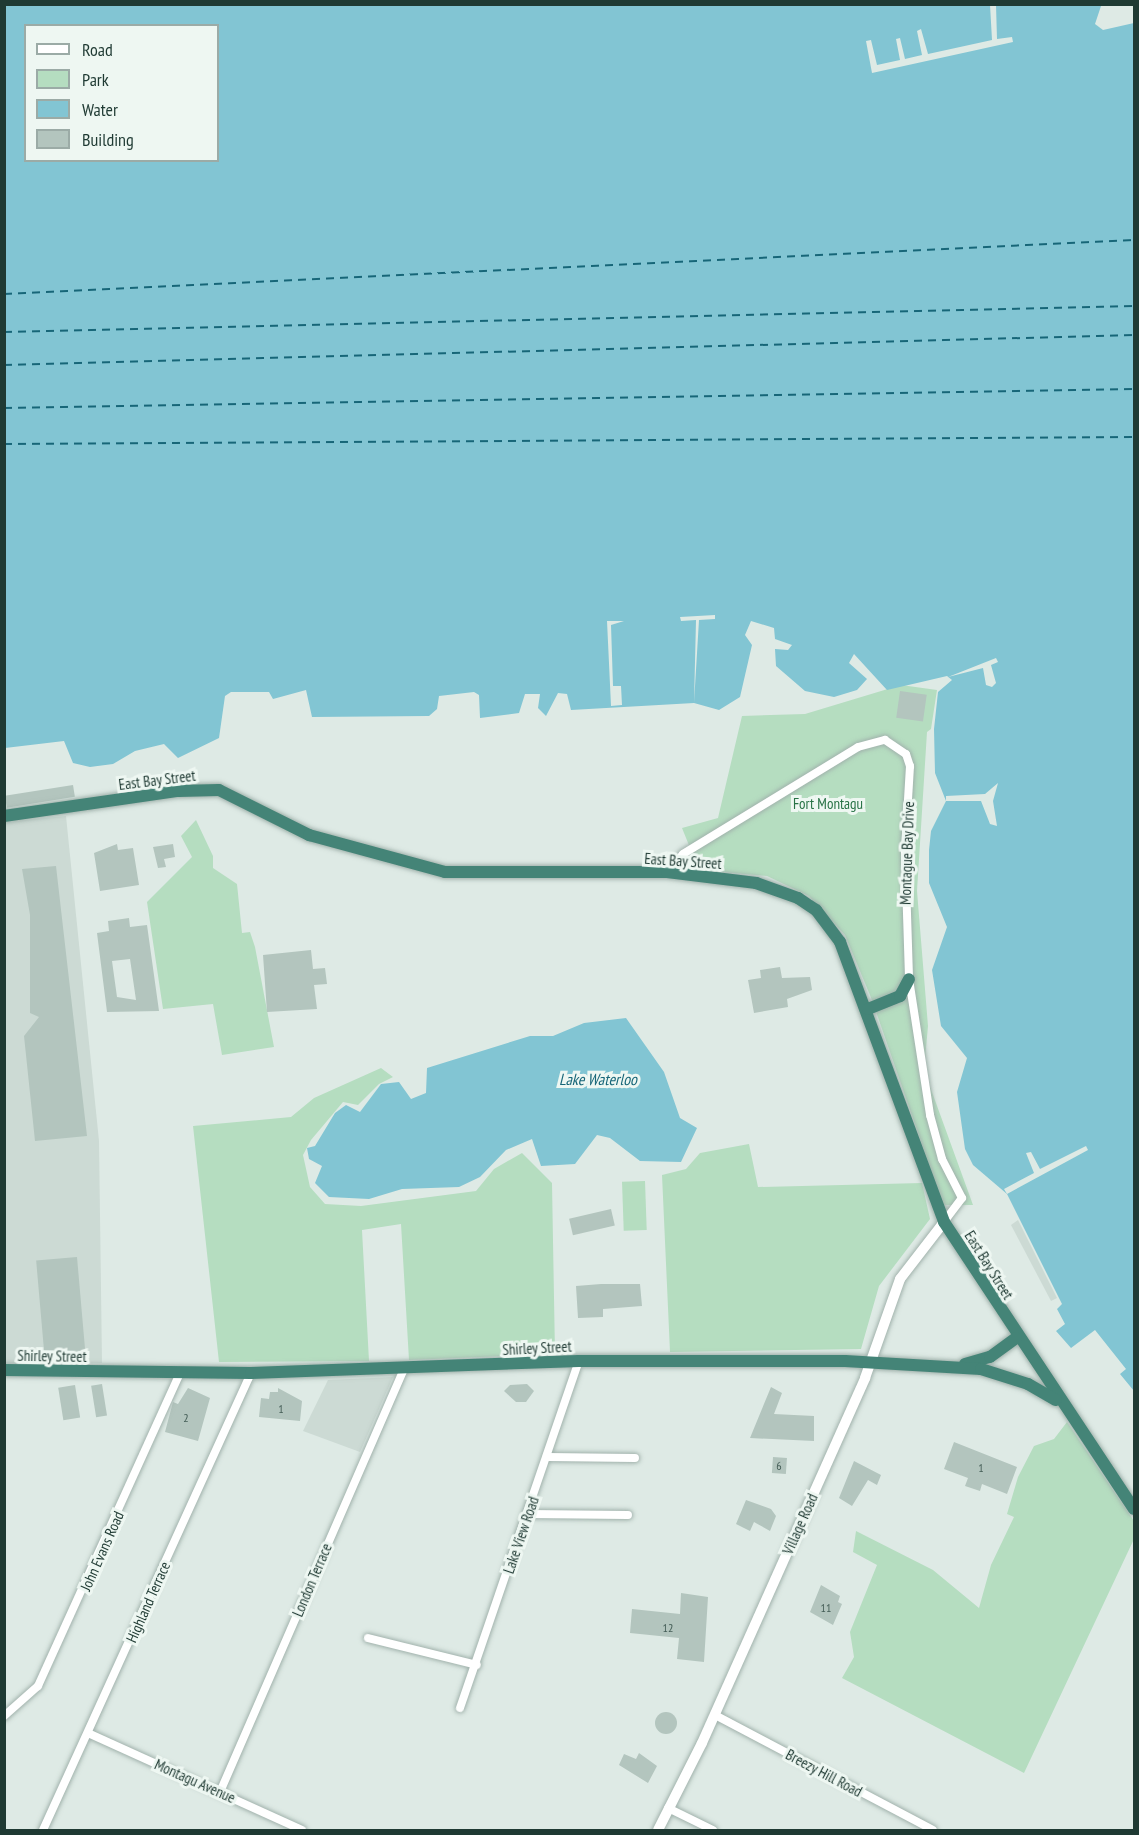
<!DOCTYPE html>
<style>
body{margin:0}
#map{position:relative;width:1139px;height:1835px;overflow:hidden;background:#deeae5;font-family:"PT Sans Narrow",sans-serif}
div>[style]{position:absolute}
.built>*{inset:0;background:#ccdad4}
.green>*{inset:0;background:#b5ddc0;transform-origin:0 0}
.water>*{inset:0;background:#82c5d3}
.pier>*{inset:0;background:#deeae5}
.ferry>*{height:1.5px;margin-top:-0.75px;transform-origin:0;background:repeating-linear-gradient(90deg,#176678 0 8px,transparent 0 14px)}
.building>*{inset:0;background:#b3c5be;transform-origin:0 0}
.round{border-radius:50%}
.roads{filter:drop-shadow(0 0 2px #a1b2ac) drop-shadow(0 0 2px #a1b2ac)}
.minor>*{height:8px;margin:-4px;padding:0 4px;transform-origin:4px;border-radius:4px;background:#fff}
.secondary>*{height:10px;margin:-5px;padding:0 5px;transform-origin:5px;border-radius:5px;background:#fff}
.trunk>*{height:12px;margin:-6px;padding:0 6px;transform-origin:6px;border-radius:6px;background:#448477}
span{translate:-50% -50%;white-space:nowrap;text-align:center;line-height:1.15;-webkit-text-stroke:6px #eef7f2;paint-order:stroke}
.number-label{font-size:12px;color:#445d56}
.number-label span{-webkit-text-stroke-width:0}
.street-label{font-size:15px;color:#1f3a33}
.park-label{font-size:15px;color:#277245}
.water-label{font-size:16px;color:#176678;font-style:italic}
.frame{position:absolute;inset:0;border:6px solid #1f3a33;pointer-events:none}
.legend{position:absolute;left:24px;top:24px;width:195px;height:138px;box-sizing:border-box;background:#eef7f2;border:2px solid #9baba6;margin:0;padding:8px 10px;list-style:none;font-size:18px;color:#1f3a33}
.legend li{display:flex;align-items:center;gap:12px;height:30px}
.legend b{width:30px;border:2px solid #9baba6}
</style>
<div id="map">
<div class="built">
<i style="clip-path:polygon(66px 816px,99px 1141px,102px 1363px,5px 1363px,5px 822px)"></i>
<i style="clip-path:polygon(1018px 1220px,1057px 1298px,1051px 1301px,1011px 1225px)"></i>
<i style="clip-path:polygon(393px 1377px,360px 1452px,303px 1431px,328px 1380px)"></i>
</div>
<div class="green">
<i style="clip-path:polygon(901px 685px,937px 690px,931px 729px,927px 732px,917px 891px,928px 1026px,924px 1070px,973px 1205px,943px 1205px,872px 1000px,845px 935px,809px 896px,767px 876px,699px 870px,682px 828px,718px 818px,742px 716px,805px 714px)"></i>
<i style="clip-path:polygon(196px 820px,213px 856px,213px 868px,237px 884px,242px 933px,250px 932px,255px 947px,274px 1047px,222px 1055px,213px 1004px,163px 1009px,147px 902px,192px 857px,181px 836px)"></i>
<i style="clip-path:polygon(381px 1068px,393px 1077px,379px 1084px,358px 1105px,343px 1102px,311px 1140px,303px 1155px,310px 1187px,325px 1204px,361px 1206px,476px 1191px,494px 1169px,522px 1153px,552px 1183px,555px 1354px,409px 1360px,401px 1224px,362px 1230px,369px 1361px,219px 1362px,193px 1126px,291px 1117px,314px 1098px)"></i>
<i style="clip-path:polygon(749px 1144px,758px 1187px,922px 1183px,930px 1219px,879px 1286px,861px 1349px,670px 1352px,662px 1175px,686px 1169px,700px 1153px)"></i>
<i style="left:645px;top:1181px;width:49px;height:23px;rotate:88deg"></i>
<i style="clip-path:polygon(1067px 1422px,1134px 1521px,1134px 1539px,1024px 1773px,842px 1678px,854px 1657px,850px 1632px,877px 1565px,853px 1552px,856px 1531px,933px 1570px,979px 1608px,991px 1565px,1014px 1517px,1007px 1514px,1018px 1477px,1034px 1446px,1054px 1439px)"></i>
</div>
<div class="water">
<i style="clip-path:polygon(evenodd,4px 5px,1134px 5px,1134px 1391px,1120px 1374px,1126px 1369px,1095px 1330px,1071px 1348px,1056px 1331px,1065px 1324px,1057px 1309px,1062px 1304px,1007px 1194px,973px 1165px,965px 1149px,957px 1092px,967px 1058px,941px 1026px,932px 970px,947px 927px,929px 883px,929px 850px,931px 831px,946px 801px,935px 773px,934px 729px,938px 692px,952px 680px,947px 676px,887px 690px,854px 654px,849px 663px,867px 679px,857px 690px,834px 697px,805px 691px,776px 666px,775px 649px,788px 650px,792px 645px,775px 639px,774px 628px,751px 621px,745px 635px,752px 645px,740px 697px,719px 710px,694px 703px,571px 710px,567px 694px,558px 693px,546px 716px,538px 708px,540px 694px,525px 694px,519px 713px,480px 718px,479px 695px,474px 692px,439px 696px,437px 709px,429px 716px,312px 717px,306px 690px,273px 699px,269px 692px,231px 692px,225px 696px,219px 738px,178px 758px,164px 744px,135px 751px,113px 764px,90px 767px,73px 763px,64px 741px,5px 748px,4px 5px,26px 26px,218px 26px,218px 160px,26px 160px,26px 26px)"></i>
<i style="clip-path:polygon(626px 1018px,664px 1072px,680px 1118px,697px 1128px,681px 1162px,640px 1161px,610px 1138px,597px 1135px,575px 1164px,541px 1166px,532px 1139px,506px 1150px,480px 1177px,459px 1187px,402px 1189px,369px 1199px,329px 1197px,315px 1183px,322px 1166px,309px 1159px,307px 1148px,315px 1146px,335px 1113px,346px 1105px,360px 1112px,381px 1084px,399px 1082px,411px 1099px,426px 1093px,427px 1068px,530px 1036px,553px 1036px,584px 1023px)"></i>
</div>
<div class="pier">
<i style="clip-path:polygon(990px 5px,996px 5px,997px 39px,1012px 37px,1013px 42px,872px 73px,866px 41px,871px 40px,877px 65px,900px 60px,896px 39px,900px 38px,905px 59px,922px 55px,917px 31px,921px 29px,928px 54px,992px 40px)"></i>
<i style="clip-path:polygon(1134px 5px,1134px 23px,1103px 30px,1095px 24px,1101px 6px)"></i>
<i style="clip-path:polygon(715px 615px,715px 619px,699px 620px,694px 703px,696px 620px,681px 621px,680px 617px)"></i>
<i style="clip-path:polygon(607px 621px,624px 621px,611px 625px,613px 686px,621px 686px,622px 705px,611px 706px)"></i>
<i style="clip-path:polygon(996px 658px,998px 662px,991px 665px,996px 683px,992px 687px,986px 685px,983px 668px,948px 677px)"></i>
<i style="clip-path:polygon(998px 783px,993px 801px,997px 826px,990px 824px,981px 801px,946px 801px,946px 796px,985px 794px)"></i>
<i style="clip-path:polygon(1086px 1146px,1088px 1150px,1007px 1194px,1004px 1189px,1034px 1173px,1026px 1153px,1031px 1152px,1040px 1169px)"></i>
</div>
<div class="ferry">
<i style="left:4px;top:294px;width:1131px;rotate:-2.74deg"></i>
<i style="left:4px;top:332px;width:1130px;rotate:-1.32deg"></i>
<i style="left:4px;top:365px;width:1130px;rotate:-1.52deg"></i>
<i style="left:4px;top:408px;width:1130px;rotate:-0.96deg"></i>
<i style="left:4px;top:444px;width:1130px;rotate:-0.35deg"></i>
</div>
<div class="building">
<i style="left:900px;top:691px;width:27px;height:27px;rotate:8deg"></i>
<i style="left:73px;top:785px;width:12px;height:69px;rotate:81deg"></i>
<i style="clip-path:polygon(117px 844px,118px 850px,133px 848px,139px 885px,100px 891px,94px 853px)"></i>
<i style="clip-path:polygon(173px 844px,175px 857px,164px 859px,166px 867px,158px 868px,153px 847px)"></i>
<i style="clip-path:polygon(56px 866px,87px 1136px,35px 1141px,24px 1036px,39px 1017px,30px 1013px,30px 915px,22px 869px)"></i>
<i style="clip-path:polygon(evenodd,129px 918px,130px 927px,147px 925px,159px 1011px,107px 1012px,97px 933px,109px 931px,108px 921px,129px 918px,130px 959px,136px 1000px,117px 997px,112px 961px,130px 959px)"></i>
<i style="clip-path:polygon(311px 950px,313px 969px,325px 968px,327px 984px,314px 985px,317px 1009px,267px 1012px,263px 955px)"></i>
<i style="clip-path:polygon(780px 967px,782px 978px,810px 977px,812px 990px,787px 999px,788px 1007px,754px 1013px,748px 980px,761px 978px,760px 970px)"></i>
<i style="left:611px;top:1209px;width:17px;height:43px;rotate:77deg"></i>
<i style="left:77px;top:1257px;width:95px;height:41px;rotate:85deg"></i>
<i style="clip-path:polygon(601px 1284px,640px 1284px,642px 1306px,603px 1309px,603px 1317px,578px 1318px,576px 1286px)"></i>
<i style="left:102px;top:1384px;width:32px;height:11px;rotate:81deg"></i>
<i style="clip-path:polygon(527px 1384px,534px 1391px,526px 1402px,516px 1402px,504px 1391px,510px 1385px)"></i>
<i style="left:75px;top:1385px;width:33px;height:17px;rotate:81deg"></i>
<i style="clip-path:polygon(771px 1387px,782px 1393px,774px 1414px,814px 1416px,814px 1441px,750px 1438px)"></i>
<i style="clip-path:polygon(188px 1388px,210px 1398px,198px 1441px,165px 1432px,173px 1402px,178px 1404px)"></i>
<i style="clip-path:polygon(278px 1388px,302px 1401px,300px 1421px,259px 1417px,261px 1398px,269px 1399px,270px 1392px,278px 1392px)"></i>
<i style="clip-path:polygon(954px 1442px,1017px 1467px,1007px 1494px,982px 1484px,980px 1491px,965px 1486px,968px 1478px,944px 1469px)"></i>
<i style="left:773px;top:1457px;width:14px;height:16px;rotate:4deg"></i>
<i style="clip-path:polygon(854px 1461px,881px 1475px,877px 1485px,868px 1480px,852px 1506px,839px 1498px)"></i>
<i style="clip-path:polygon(746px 1500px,771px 1509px,776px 1516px,770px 1531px,754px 1522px,750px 1531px,736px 1524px)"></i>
<i style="clip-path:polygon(821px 1585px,840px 1596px,838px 1602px,842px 1604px,833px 1625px,810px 1612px)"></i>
<i style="clip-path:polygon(681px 1593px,708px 1597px,704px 1662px,677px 1659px,679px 1638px,630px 1633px,632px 1609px,680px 1614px)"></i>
<i class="round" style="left:655px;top:1712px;width:22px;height:22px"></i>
<i style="clip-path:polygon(639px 1753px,657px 1766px,648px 1783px,619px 1765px,624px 1754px,636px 1759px)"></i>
</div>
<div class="roads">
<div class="minor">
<i style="left:667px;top:872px;width:24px;rotate:-48deg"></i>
<i style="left:683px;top:854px;width:205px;rotate:-31.4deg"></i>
<i style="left:858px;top:747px;width:28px;rotate:-15deg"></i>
<i style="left:885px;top:740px;width:25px;rotate:34deg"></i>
<i style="left:906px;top:754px;width:13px;rotate:72deg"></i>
<i style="left:910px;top:766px;width:84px;rotate:93.4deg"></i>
<i style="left:905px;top:850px;width:129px;rotate:88.2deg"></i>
<i style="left:909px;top:979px;width:138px;rotate:81.2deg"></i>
<i style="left:930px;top:1115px;width:46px;rotate:74.7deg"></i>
<i style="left:942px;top:1159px;width:44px;rotate:62.9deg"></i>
<i style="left:962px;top:1198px;width:30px;rotate:127deg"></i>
<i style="left:547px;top:1457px;width:88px;rotate:0.7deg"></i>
<i style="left:528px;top:1514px;width:100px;rotate:0.6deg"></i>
<i style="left:368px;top:1638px;width:112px;rotate:13.9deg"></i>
<i style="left:460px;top:1708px;width:367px;rotate:-71.1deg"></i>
<i style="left:715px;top:1715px;width:246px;rotate:27.8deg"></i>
<i style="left:4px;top:1716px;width:45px;rotate:-41.4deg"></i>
<i style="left:38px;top:1686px;width:344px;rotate:-65.6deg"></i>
<i style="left:88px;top:1733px;width:235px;rotate:24.4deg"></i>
<i style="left:220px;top:1792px;width:462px;rotate:-66.5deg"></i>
<i style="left:668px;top:1808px;width:50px;rotate:26.1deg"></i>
<i style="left:43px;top:1830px;width:502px;rotate:-65.53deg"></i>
</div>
<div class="secondary">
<i style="left:658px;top:1830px;width:97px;rotate:-63.2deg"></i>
<i style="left:702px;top:1743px;width:400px;rotate:-65.9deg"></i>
<i style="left:865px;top:1378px;width:105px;rotate:-70.5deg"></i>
<i style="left:900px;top:1279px;width:72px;rotate:-52.3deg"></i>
</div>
<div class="trunk">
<i style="left:4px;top:816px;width:176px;rotate:-8.2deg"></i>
<i style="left:178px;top:791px;width:41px;rotate:-1.4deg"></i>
<i style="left:219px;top:790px;width:101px;rotate:26.6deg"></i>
<i style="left:309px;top:835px;width:141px;rotate:15.2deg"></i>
<i style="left:445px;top:872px;width:222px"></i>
<i style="left:667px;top:872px;width:90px;rotate:7deg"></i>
<i style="left:756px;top:883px;width:45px;rotate:19.7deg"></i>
<i style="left:798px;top:898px;width:22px;rotate:34deg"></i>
<i style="left:816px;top:910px;width:40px;rotate:53deg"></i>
<i style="left:840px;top:942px;width:299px;rotate:69.6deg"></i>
<i style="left:944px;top:1222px;width:344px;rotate:56.5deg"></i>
<i style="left:868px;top:1009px;width:35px;rotate:-22deg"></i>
<i style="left:900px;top:996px;width:19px;rotate:-62deg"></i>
<i style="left:965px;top:1364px;width:26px;rotate:-16deg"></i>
<i style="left:990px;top:1357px;width:32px;rotate:-36deg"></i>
<i style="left:4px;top:1370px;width:247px;rotate:0.7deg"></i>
<i style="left:251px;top:1373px;width:328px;rotate:-2.1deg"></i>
<i style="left:579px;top:1361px;width:266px"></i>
<i style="left:845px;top:1361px;width:136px;rotate:3.4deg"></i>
<i style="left:981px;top:1369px;width:49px;rotate:17.7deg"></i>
<i style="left:1028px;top:1384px;width:32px;rotate:30deg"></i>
</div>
</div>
<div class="number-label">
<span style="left:281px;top:1409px">1</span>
<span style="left:186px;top:1418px">2</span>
<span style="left:779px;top:1466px">6</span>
<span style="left:981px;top:1468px">1</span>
<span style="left:826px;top:1608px">11</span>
<span style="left:668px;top:1628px">12</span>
</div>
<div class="street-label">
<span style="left:157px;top:780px;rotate:-7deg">East Bay Street</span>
<span style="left:907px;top:853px;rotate:-88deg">Montague Bay Drive</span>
<span style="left:683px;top:861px;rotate:4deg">East Bay Street</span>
<span style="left:989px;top:1265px;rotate:58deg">East Bay Street</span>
<span style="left:537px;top:1348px;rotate:-3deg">Shirley Street</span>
<span style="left:52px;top:1356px;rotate:1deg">Shirley Street</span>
<span style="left:800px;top:1524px;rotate:-66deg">Village Road</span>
<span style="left:521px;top:1535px;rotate:-71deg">Lake View Road</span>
<span style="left:102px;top:1551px;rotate:-66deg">John Evans Road</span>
<span style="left:312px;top:1580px;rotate:-67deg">London Terrace</span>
<span style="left:148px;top:1602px;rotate:-66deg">Highland Terrace</span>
<span style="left:824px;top:1773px;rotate:28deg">Breezy Hill Road</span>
<span style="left:195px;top:1781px;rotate:24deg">Montagu Avenue</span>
</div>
<div class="park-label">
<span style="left:828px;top:804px">Fort Montagu</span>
</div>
<div class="water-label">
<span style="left:598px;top:1079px">Lake Waterloo</span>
</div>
<div class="frame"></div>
<ul class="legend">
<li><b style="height:8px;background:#fff"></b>Road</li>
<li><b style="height:16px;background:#b5ddc0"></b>Park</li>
<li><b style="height:16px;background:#82c5d3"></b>Water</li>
<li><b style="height:16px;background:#b3c5be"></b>Building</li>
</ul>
</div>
